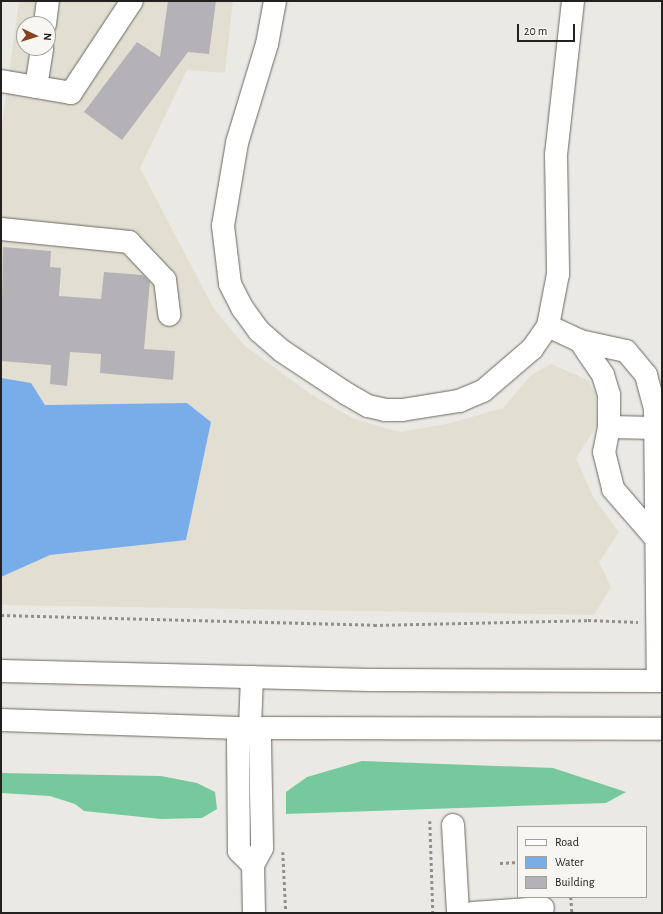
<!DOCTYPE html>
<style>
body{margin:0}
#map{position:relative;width:663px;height:914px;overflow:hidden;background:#ebe9e3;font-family:"Alegreya Sans",sans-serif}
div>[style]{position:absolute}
.built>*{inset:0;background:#e2dfd2}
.forest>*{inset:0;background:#75c99d}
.water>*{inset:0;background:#79ade9}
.building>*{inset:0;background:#b4b2b7}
.path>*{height:2.5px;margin-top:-1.25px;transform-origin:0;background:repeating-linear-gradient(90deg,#918f8b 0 3px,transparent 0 6px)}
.roads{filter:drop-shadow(0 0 1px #696863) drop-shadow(0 0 1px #696863)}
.minor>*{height:22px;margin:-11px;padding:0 11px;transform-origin:11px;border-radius:11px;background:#fff}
.major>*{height:22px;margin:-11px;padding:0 11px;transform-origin:11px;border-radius:11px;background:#fff}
span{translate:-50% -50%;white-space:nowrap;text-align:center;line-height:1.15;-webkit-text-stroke:4px #f8f6f0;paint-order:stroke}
.frame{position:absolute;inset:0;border:2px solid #22211f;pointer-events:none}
.legend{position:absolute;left:517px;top:826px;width:130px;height:72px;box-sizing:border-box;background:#f8f6f0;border:1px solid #a2a19c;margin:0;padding:5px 7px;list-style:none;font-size:12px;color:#22211f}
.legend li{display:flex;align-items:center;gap:8px;height:20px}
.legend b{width:20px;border:1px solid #a2a19c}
.north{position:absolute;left:16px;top:16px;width:40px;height:40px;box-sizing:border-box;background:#f8f6f0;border:1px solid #a2a19c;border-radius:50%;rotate:94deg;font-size:11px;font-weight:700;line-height:16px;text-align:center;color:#22211f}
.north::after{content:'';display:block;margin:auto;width:14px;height:18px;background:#88421d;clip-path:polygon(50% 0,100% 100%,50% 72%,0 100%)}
.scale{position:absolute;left:517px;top:24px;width:58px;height:18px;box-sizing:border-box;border:2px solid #22211f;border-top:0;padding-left:5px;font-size:12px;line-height:14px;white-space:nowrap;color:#22211f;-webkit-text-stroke:3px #f8f6f0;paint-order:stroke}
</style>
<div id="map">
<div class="built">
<i style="clip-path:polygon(evenodd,19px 1px,233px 1px,225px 73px,187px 70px,140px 168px,214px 309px,244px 345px,309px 393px,352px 418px,399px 432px,447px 424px,503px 408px,531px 375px,551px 364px,588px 380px,596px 395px,598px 424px,576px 458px,593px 497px,619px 532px,599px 562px,611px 587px,594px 615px,1px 605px,1px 131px,19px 1px,24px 24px,48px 24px,48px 48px,24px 48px,24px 24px)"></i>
</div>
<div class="forest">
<i style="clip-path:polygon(362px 761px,553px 768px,626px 792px,606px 803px,286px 814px,286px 792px,307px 777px)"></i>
<i style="clip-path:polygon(1px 773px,161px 776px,197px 783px,215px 792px,217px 809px,202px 818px,161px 819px,84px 811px,75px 804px,50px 796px,1px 793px)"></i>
</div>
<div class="water">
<i style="clip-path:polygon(1px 378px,31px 383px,45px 405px,187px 403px,211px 422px,186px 540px,50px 555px,1px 577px)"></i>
</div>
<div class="building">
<i style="clip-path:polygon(168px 1px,216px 1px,209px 54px,188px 52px,122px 140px,84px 112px,137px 42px,160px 57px)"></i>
<i style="clip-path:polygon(3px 247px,51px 251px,50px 267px,61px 268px,59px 296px,101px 299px,104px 272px,143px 275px,150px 282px,144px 349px,175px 351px,173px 380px,100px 373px,101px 354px,70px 352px,67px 386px,50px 384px,51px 365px,1px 361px)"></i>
</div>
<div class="path">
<i style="left:1px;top:615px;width:373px;rotate:1.5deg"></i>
<i style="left:374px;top:625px;width:214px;rotate:-1.3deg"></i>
<i style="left:588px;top:620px;width:50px;rotate:2.3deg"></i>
<i style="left:430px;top:821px;width:92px;rotate:88.1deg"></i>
<i style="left:283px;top:852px;width:61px;rotate:87.2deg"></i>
<i style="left:500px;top:863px;width:18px;rotate:-3deg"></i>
<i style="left:571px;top:897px;width:16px;rotate:86deg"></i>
</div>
<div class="roads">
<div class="minor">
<i style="left:275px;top:1px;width:44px;rotate:100.5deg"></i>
<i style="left:267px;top:44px;width:103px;rotate:106.9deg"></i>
<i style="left:237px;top:143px;width:84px;rotate:99.6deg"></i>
<i style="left:223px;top:226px;width:58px;rotate:83.1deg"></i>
<i style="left:230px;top:284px;width:28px;rotate:63deg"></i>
<i style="left:243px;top:309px;width:27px;rotate:54deg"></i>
<i style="left:259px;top:331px;width:30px;rotate:41deg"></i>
<i style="left:282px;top:351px;width:78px;rotate:33.5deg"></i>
<i style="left:347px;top:394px;width:24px;rotate:30deg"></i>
<i style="left:368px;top:406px;width:17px;rotate:13deg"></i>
<i style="left:385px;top:410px;width:17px"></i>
<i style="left:402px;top:410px;width:58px;rotate:-9deg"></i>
<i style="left:459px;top:401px;width:26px;rotate:-23deg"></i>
<i style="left:483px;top:391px;width:65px;rotate:-40.6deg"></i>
<i style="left:532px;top:349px;width:28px;rotate:-55deg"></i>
<i style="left:573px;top:1px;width:155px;rotate:96.3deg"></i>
<i style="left:556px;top:155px;width:119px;rotate:89deg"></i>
<i style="left:558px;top:274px;width:53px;rotate:100.9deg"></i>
<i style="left:548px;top:326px;width:35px;rotate:25deg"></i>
<i style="left:580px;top:341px;width:47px;rotate:12.3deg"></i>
<i style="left:626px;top:351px;width:31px;rotate:50deg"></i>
<i style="left:646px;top:375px;width:35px;rotate:75deg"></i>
<i style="left:655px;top:409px;width:272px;rotate:89.4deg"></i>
<i style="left:45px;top:24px;width:23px;rotate:-83deg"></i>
<i style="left:1px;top:81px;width:71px;rotate:9.7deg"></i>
<i style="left:71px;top:93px;width:110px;rotate:-56.5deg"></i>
<i style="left:36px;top:87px;width:39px;rotate:-81deg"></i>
<i style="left:1px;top:229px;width:129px;rotate:5.8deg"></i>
<i style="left:129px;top:242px;width:52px;rotate:46.5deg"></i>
<i style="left:165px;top:280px;width:35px;rotate:83deg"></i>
<i style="left:580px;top:341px;width:41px;rotate:55.9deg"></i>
<i style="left:603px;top:375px;width:21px;rotate:73deg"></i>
<i style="left:609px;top:395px;width:32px;rotate:90deg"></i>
<i style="left:609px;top:427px;width:25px;rotate:101deg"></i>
<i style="left:604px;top:452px;width:38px;rotate:76deg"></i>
<i style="left:613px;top:489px;width:69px;rotate:49.1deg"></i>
<i style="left:609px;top:427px;width:47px;rotate:1.2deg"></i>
<i style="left:250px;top:727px;width:17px;rotate:54deg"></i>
<i style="left:260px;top:741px;width:107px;rotate:88.9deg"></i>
<i style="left:262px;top:848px;width:19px;rotate:118deg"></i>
<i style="left:253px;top:865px;width:48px;rotate:88.8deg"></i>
<i style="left:250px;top:727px;width:17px;rotate:135deg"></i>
<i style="left:238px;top:739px;width:112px;rotate:89.5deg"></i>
<i style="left:239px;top:851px;width:20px;rotate:45deg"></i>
<i style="left:250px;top:727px;width:50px;rotate:-87.7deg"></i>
<i style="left:453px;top:825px;width:88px;rotate:86.7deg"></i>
<i style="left:473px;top:913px;width:70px;rotate:-4.1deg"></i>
</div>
<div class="major">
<i style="left:1px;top:671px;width:369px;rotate:1.4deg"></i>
<i style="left:370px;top:680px;width:292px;rotate:0.2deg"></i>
<i style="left:1px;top:720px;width:238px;rotate:1.9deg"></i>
<i style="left:239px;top:728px;width:423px;rotate:0.1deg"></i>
</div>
</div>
<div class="frame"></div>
<ul class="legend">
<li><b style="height:5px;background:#fff"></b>Road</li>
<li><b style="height:11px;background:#79ade9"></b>Water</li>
<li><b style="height:11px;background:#b4b2b7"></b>Building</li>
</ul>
<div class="north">N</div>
<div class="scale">20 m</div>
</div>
